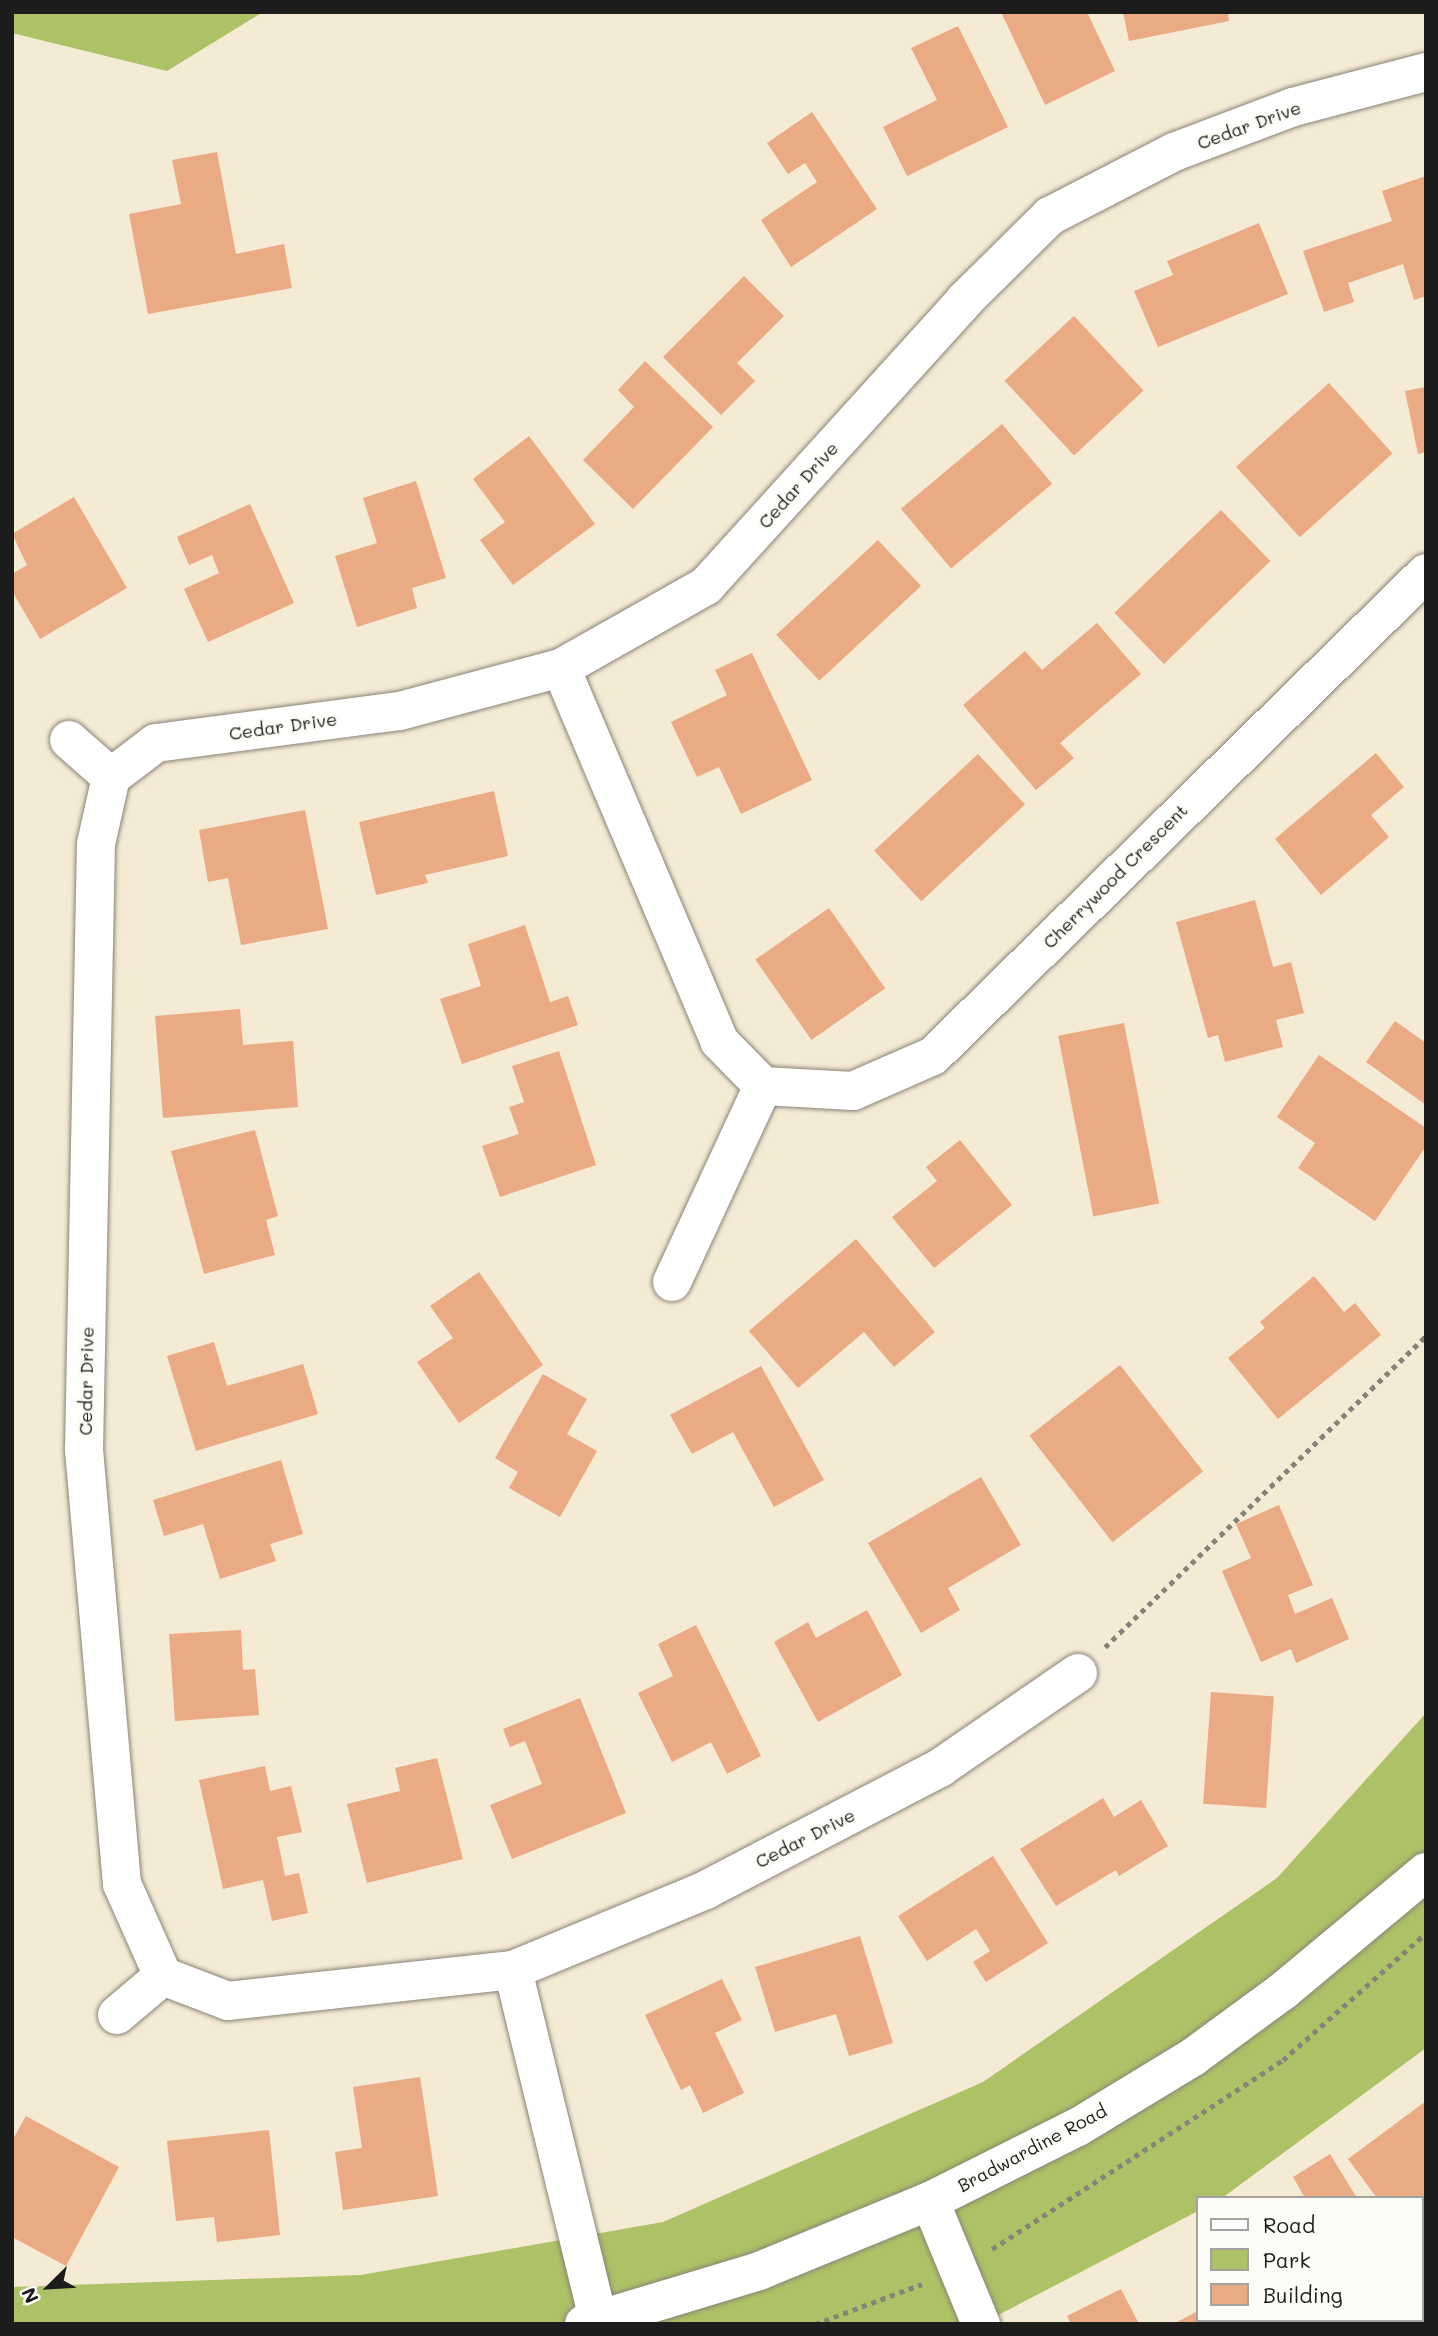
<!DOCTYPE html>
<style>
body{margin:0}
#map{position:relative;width:1438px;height:2336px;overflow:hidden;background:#f5ead4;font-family:Mali,sans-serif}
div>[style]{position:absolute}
.green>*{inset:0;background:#adc166}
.building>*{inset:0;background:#eaaa83;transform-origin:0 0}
.path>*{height:4.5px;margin-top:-2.25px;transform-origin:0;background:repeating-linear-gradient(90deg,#888378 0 5px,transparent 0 10px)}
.roads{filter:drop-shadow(0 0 2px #888378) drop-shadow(0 0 2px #888378)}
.street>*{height:38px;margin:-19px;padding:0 19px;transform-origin:19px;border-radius:19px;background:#fff}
.secondary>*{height:38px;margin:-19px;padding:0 19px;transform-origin:19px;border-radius:19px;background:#fff}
span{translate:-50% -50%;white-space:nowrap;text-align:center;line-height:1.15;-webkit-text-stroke:7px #fdfcf7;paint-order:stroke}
.street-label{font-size:18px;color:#1c1c1c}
.frame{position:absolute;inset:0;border:14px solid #1c1c1c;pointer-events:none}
.legend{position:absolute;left:1196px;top:2196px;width:228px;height:126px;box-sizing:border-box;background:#fdfcf7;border:2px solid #a3a29f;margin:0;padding:9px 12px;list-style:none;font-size:21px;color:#1c1c1c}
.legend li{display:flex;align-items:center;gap:14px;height:35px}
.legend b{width:35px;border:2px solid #a3a29f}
.north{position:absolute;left:14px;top:2252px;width:70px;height:70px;-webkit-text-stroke:5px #fdfcf7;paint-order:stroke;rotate:246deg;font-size:19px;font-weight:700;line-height:28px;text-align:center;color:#1c1c1c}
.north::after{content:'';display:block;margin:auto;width:24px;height:32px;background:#1c1c1c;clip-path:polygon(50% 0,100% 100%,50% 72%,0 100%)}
</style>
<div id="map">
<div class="green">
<i style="clip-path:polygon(12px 12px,263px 12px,167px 71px,12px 33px)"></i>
<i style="clip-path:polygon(1426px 1713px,1426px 2048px,1222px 2198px,1198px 2198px,1198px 2211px,981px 2324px,12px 2324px,12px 2287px,361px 2275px,663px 2222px,983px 2082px,1277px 1878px)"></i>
</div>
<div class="building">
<i style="clip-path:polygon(1001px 12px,1087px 12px,1115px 71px,1045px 105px)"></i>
<i style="clip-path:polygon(1123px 12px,1228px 12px,1229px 21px,1129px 41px)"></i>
<i style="clip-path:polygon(958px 26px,1008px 127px,907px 176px,883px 127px,937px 100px,911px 48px)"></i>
<i style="clip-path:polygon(812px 112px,877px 209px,791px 267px,761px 220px,817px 182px,805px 163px,788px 174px,767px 143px)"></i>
<i style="clip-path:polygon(217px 152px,236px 254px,284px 244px,292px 288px,148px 314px,129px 214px,181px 204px,172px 160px)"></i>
<i style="clip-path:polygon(1426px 176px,1426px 296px,1414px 300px,1403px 264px,1348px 283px,1354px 302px,1324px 312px,1303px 251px,1392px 221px,1382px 191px)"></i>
<i style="clip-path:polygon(1259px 223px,1288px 294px,1158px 347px,1134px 291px,1173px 275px,1167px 261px)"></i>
<i style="clip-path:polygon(744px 276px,784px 316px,737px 363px,755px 381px,721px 415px,663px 357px)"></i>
<i style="left:1074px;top:316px;width:102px;height:95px;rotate:47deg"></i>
<i style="clip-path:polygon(645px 361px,713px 427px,633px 509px,583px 460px,634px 407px,618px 390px)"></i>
<i style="left:1329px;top:383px;width:95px;height:125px;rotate:48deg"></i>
<i style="clip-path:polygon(1426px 387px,1426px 452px,1418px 454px,1405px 391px)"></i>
<i style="left:1002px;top:424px;width:78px;height:132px;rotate:50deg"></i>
<i style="clip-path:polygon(529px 436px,595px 524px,513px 585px,480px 540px,505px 522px,473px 479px)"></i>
<i style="clip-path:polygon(416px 481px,446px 578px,412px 588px,417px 608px,357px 627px,335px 556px,377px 543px,363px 498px)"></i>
<i style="clip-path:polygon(74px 497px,127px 588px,40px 639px,12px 591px,12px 574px,27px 565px,12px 534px)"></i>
<i style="clip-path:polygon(250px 504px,294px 603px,208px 642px,184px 589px,219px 573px,212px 555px,189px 565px,177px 537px)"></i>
<i style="left:1221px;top:510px;width:71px;height:148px;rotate:46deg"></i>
<i style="left:878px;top:540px;width:63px;height:139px;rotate:47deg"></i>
<i style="clip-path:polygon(1097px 623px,1141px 674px,1060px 743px,1074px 758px,1036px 790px,963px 705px,1025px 651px,1042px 670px)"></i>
<i style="clip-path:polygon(752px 653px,812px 780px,741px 814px,719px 767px,697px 777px,671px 722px,727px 695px,715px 670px)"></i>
<i style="clip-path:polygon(1376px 753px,1404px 787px,1371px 815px,1389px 837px,1321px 895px,1275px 839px)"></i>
<i style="left:978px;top:754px;width:69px;height:142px;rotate:47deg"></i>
<i style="clip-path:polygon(494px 791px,508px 856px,425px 875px,428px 883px,376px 895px,359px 822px)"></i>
<i style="clip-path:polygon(305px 810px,328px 929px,241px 945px,228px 878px,208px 882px,199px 830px)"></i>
<i style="clip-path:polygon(1255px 900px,1273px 967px,1291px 962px,1304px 1013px,1276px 1020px,1283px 1047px,1225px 1062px,1218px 1035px,1208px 1038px,1176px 922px)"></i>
<i style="left:829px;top:908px;width:98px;height:90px;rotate:55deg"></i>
<i style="clip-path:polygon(525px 925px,550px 1002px,568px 996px,578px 1025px,462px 1064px,440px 999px,481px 986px,468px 944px)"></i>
<i style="clip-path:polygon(240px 1009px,243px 1045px,293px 1041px,298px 1107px,163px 1118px,155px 1016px)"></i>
<i style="clip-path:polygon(1395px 1021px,1426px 1043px,1426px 1105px,1366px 1062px)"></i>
<i style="left:1124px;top:1023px;width:184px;height:67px;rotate:79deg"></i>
<i style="clip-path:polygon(559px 1051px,596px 1165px,500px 1197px,482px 1146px,519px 1134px,509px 1107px,524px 1102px,512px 1066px)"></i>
<i style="clip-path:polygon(1319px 1055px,1426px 1128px,1426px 1146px,1375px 1221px,1298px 1168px,1315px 1143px,1277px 1117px)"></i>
<i style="clip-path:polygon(255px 1130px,278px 1216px,266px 1220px,275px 1255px,204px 1274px,171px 1151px)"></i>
<i style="clip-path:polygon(960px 1140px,1012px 1205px,934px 1268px,892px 1217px,937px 1181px,926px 1167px)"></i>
<i style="clip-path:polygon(856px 1239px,935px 1332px,894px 1367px,864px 1332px,798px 1388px,749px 1331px)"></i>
<i style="clip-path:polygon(479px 1272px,543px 1365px,459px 1423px,417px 1362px,453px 1338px,430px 1306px)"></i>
<i style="clip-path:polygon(1314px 1276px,1344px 1312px,1355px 1303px,1381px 1335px,1278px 1419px,1228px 1358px,1265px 1328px,1260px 1322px)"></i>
<i style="clip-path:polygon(214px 1342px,227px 1386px,303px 1364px,318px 1414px,196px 1451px,167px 1356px)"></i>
<i style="left:1120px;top:1365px;width:135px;height:115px;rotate:52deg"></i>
<i style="clip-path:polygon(761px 1366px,824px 1480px,774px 1507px,733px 1432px,692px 1454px,670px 1415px)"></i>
<i style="clip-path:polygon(543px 1374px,587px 1399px,567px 1434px,597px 1451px,560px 1517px,509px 1488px,518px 1472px,495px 1458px)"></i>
<i style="clip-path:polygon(281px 1460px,303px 1534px,270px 1544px,276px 1561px,220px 1579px,203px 1524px,164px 1536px,153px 1500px)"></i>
<i style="clip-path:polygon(981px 1477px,1021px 1545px,948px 1588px,960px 1610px,921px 1633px,868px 1543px)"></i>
<i style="clip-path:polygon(1279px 1505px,1313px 1585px,1288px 1595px,1295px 1614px,1332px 1598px,1349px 1639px,1296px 1663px,1291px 1649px,1261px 1662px,1222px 1571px,1251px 1558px,1236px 1524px)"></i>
<i style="clip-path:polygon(867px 1610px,902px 1675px,818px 1722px,774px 1642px,808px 1622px,816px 1638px)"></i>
<i style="clip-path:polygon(696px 1625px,761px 1756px,727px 1774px,711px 1742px,672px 1762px,638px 1693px,673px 1676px,658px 1644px)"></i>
<i style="clip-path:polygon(241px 1630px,243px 1670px,255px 1669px,259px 1715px,175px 1721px,169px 1634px)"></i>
<i style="left:1211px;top:1692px;width:63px;height:112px;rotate:4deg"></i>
<i style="clip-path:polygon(580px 1698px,626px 1813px,512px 1859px,490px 1805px,542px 1784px,525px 1741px,510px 1747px,503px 1729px)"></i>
<i style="clip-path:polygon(437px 1758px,463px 1859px,367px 1883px,347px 1804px,400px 1791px,395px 1768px)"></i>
<i style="clip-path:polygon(265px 1766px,270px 1791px,291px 1786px,302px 1832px,277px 1837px,285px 1876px,299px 1873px,308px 1913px,272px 1921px,263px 1880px,223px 1889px,199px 1780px)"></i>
<i style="clip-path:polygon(1103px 1798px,1114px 1817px,1141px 1800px,1168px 1846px,1119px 1876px,1116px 1870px,1056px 1906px,1020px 1849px)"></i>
<i style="clip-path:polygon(993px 1856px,1048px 1943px,986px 1982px,973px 1962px,990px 1951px,976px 1929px,927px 1961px,898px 1916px)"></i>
<i style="clip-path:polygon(860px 1936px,893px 2043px,849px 2056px,836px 2014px,775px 2032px,755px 1967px)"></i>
<i style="clip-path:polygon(722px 1979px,742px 2020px,715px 2033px,744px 2093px,703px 2113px,690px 2085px,681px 2090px,645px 2015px)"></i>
<i style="clip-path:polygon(420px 2077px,438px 2196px,343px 2210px,335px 2152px,362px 2148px,353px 2087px)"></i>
<i style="clip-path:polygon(1426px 2101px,1426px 2209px,1422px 2211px,1422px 2198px,1377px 2198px,1348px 2159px)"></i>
<i style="clip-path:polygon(26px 2116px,119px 2167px,66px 2266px,12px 2237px,12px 2141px)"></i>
<i style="clip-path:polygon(269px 2130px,280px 2235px,217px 2242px,214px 2217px,176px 2221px,167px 2141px)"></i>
<i style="clip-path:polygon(1330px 2154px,1357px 2198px,1305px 2198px,1293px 2177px)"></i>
<i style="clip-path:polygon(1121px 2289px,1139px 2324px,1071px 2324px,1067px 2316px)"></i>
<i style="clip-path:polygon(1198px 2311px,1198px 2320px,1245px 2324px,1173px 2324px)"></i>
</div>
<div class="path">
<i style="left:1105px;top:1647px;width:447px;rotate:-44.1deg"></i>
<i style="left:992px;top:2249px;width:347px;rotate:-33deg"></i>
<i style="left:1283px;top:2060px;width:191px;rotate:-41.6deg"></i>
<i style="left:815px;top:2324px;width:114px;rotate:-20.5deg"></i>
</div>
<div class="roads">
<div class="street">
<i style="left:561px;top:668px;width:405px;rotate:67deg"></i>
<i style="left:719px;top:1041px;width:63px;rotate:45.6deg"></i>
<i style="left:763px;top:1086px;width:90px;rotate:3.2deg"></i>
<i style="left:853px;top:1091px;width:87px;rotate:-23.6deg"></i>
<i style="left:933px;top:1056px;width:690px;rotate:-44.41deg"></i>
<i style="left:69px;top:740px;width:56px;rotate:41.4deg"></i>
<i style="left:672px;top:1282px;width:216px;rotate:-65.1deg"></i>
<i style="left:1078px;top:1673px;width:168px;rotate:145.5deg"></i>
<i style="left:940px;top:1768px;width:264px;rotate:152.5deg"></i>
<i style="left:706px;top:1890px;width:209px;rotate:157.5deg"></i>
<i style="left:513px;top:1970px;width:287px;rotate:173.8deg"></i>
<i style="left:228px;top:2001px;width:70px;rotate:-159deg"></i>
<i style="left:163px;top:1976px;width:101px;rotate:-114deg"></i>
<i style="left:122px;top:1884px;width:436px;rotate:-95deg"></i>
<i style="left:84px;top:1450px;width:606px;rotate:-88.87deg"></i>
<i style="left:96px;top:844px;width:69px;rotate:-77.4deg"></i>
<i style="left:111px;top:777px;width:56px;rotate:-37.1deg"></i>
<i style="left:156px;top:743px;width:246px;rotate:-7.5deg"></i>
<i style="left:400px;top:711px;width:167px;rotate:-15deg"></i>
<i style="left:561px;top:668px;width:167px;rotate:-29.5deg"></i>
<i style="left:706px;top:586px;width:386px;rotate:-47.8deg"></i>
<i style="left:965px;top:300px;width:120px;rotate:-44.7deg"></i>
<i style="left:1050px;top:216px;width:140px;rotate:-27.3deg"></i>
<i style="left:1174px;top:152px;width:127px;rotate:-20.7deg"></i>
<i style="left:1293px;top:107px;width:138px;rotate:-14.7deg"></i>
<i style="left:513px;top:1970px;width:360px;rotate:76.3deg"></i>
<i style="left:117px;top:2015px;width:60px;rotate:-40.3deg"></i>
<i style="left:930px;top:2201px;width:133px;rotate:67.5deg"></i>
</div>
<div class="secondary">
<i style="left:584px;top:2324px;width:183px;rotate:-16.8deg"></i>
<i style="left:759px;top:2271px;width:185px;rotate:-22.3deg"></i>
<i style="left:930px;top:2201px;width:165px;rotate:-26.6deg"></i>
<i style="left:1078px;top:2127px;width:135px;rotate:-31.3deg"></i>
<i style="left:1193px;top:2057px;width:112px;rotate:-36.3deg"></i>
<i style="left:1283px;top:1991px;width:186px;rotate:-39.8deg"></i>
</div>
</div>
<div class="street-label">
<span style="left:1249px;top:125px;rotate:-20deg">Cedar Drive</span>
<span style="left:798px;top:485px;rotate:-48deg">Cedar Drive</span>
<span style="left:283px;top:726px;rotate:-8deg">Cedar Drive</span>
<span style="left:1115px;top:876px;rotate:-45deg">Cherrywood Crescent</span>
<span style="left:86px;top:1381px;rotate:-89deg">Cedar Drive</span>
<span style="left:805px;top:1838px;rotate:-27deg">Cedar Drive</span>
<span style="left:1032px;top:2148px;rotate:-28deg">Bradwardine Road</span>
</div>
<div class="frame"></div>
<ul class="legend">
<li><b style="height:9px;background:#fff"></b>Road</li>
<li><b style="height:19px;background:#adc166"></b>Park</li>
<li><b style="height:19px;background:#eaaa83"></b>Building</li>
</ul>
<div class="north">N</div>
</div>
